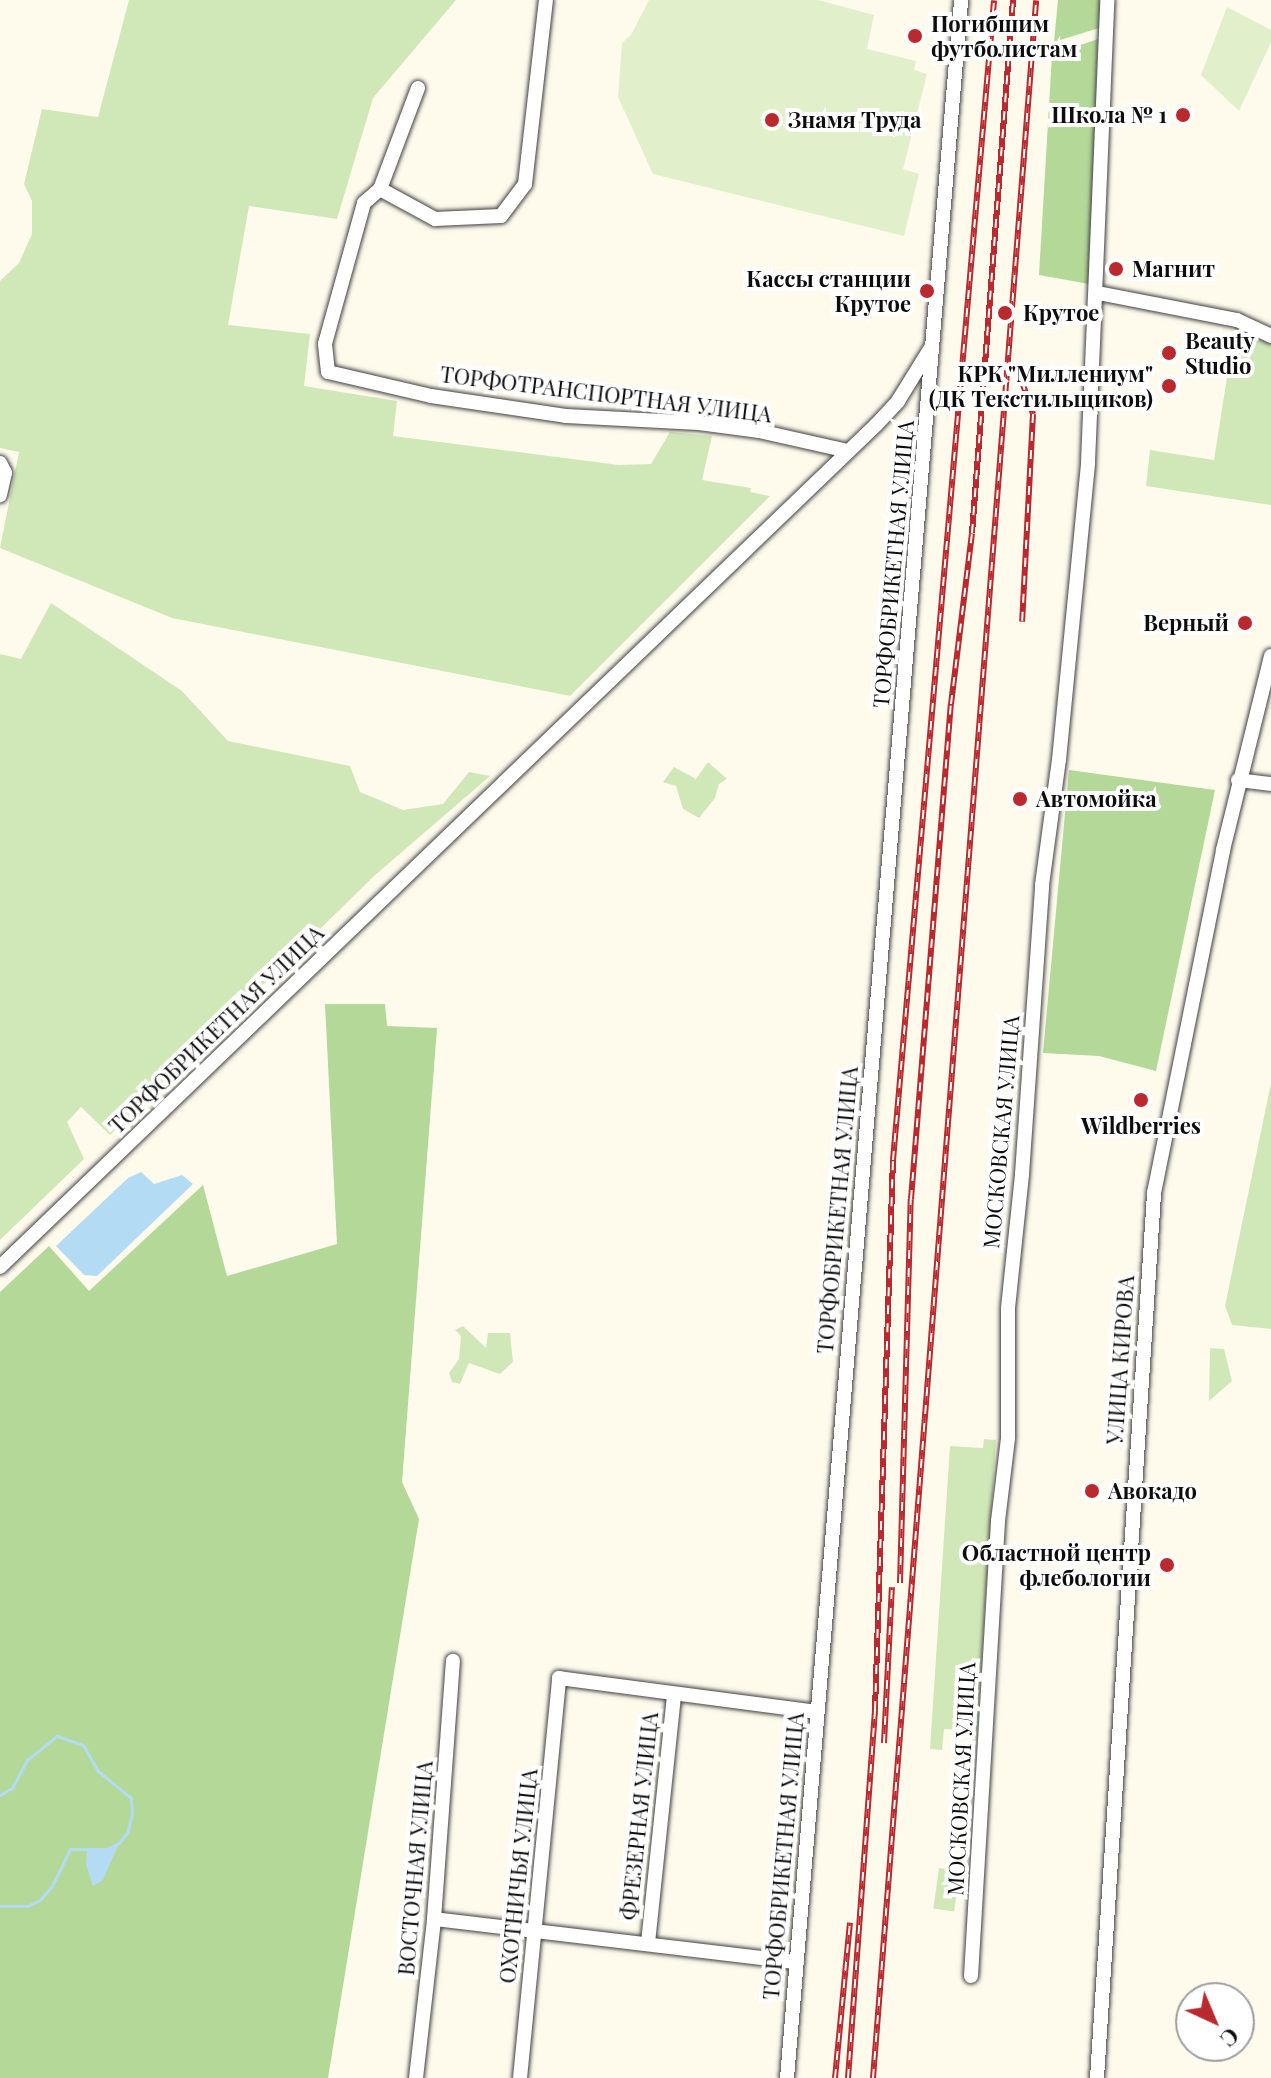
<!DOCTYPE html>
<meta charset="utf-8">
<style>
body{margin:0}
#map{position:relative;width:1271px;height:2078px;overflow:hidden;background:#fefbed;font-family:"Playfair Display",serif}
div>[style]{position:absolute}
.green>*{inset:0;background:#d0e8b8;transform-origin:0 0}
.forest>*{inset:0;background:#b3d898}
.pitch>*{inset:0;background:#e1efca}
.water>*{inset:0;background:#b3dbf4}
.stream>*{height:3px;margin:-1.5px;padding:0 1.5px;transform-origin:1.5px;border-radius:1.5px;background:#b3dbf4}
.roads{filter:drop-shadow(0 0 2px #404040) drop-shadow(0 0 2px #404040)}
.minor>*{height:14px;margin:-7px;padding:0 7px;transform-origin:7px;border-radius:7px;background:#fff}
.rail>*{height:6px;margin-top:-3px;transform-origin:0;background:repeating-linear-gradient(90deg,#fff 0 9px,#b9292d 0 18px);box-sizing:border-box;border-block:2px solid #b9292d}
.dots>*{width:22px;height:22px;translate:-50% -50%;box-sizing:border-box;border:4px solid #fff;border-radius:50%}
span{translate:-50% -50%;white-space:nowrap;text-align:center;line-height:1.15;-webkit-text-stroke:8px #fff;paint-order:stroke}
.poi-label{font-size:22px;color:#0d0d0d;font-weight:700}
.left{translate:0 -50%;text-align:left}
.right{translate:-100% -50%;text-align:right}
.street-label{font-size:22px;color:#0d0d0d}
.north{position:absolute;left:1175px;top:1982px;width:80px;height:80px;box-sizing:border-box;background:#fff;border:2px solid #9e9e9e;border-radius:50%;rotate:136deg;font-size:22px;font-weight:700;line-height:32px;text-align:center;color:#0d0d0d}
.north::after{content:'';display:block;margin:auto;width:28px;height:36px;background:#b9292d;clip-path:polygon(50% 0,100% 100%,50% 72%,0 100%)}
</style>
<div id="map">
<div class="green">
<i style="clip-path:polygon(129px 0,456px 0,373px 98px,337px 219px,249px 206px,228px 325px,310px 334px,304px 386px,397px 401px,393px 436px,619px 465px,651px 464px,670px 432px,712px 436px,702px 480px,751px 488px,750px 492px,770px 496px,570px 696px,172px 618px,0 548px,19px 452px,0 448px,0 281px,19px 263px,32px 234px,32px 201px,24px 184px,42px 109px,98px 117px)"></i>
<i style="clip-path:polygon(1235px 326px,1271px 343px,1271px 505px,1146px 486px,1150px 450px,1214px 460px)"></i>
<i style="clip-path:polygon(51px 603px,182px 691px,228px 741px,350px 766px,360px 792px,403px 810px,443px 804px,469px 772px,490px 776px,373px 877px,110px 1135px,81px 1107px,67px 1122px,84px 1159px,0 1240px,0 654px,21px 659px)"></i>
<i style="clip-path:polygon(708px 762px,727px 779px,719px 784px,715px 798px,699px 818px,683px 809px,676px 786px,663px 782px,674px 767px,696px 779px)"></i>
<i style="clip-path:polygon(1271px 1083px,1271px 1329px,1232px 1325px,1225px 1306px)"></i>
<i style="clip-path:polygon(463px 1326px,486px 1348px,488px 1333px,510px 1333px,513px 1362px,500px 1374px,469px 1363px,460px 1384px,452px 1382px,449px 1373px,459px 1359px,461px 1336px,455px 1330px)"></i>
<i style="clip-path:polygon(1210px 1348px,1224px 1349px,1232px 1381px,1209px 1401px)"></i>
<i style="clip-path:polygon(984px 1439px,996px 1440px,977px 1731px,944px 1729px,942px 1750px,930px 1749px,950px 1446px,983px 1448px)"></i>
<i style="left:939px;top:1868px;width:21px;height:41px;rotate:8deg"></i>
</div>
<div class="forest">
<i style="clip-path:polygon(1058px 0,1100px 0,1099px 28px,1054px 42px)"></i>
<i style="clip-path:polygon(1098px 39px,1089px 284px,1039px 275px,1052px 55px)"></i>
<i style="clip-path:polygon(1069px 770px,1215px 790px,1156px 1071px,1099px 1056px,1043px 1053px)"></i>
<i style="clip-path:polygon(325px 1004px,385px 1004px,387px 1026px,437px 1028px,402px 1482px,419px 1519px,328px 2078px,0 2078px,0 1292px,49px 1246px,89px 1291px,203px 1185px,227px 1276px,337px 1244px)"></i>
</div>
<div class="pitch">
<i style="clip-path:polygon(649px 0,818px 0,874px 15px,867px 49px,916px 61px,914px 70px,927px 74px,903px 169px,919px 174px,904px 236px,653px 174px,618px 97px,622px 43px,631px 35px)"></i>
<i style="clip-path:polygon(1227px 7px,1271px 30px,1271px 42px,1239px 111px,1201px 75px)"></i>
</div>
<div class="water">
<i style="clip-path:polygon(141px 1172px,154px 1184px,182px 1175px,193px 1184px,97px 1276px,84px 1275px,56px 1246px,128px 1178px)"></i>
<i style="clip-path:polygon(119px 1843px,103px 1880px,93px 1886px,86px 1865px,87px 1850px,106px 1849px)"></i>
</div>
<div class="stream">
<i style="left:0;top:1795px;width:14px;rotate:-30deg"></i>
<i style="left:12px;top:1788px;width:32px;rotate:-62deg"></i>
<i style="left:27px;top:1760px;width:38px;rotate:-39deg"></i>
<i style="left:57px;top:1736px;width:28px;rotate:19deg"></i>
<i style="left:83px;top:1745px;width:30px;rotate:60deg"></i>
<i style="left:98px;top:1771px;width:43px;rotate:39.3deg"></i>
<i style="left:131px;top:1798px;width:15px;rotate:86deg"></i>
<i style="left:132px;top:1813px;width:18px;rotate:103deg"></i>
<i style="left:128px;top:1831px;width:15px;rotate:127deg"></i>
<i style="left:119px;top:1843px;width:14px;rotate:155deg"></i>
<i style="left:106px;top:1849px;width:36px;rotate:180deg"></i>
<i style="left:70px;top:1849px;width:41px;rotate:115.9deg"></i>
<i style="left:52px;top:1886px;width:18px;rotate:131deg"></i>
<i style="left:40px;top:1900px;width:14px;rotate:155deg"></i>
<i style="left:27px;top:1906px;width:27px;rotate:180deg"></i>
</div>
<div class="roads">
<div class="minor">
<i style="left:418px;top:88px;width:108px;rotate:110.6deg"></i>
<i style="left:380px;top:189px;width:21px;rotate:139deg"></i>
<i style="left:364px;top:203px;width:146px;rotate:105.5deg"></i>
<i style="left:325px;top:344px;width:28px;rotate:84deg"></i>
<i style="left:328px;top:372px;width:106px;rotate:13.1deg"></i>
<i style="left:431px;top:396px;width:136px;rotate:8.4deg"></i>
<i style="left:566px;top:416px;width:133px;rotate:3deg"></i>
<i style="left:699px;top:423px;width:61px;rotate:7.6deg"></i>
<i style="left:759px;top:431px;width:91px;rotate:12.7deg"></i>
<i style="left:380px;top:189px;width:63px;rotate:28.6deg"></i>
<i style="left:435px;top:219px;width:66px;rotate:-2.6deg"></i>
<i style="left:501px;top:216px;width:40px;rotate:-53deg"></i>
<i style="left:525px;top:184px;width:185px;rotate:-83.5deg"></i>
<i style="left:1098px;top:293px;width:142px;rotate:11deg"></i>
<i style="left:1237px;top:320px;width:38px;rotate:25deg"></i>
<i style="left:0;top:463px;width:11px;rotate:63deg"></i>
<i style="left:5px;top:473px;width:23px;rotate:103deg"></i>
<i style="left:1238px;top:780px;width:33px;rotate:7deg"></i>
<i style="left:0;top:1267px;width:1215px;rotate:-43.87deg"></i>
<i style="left:876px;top:425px;width:33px;rotate:-47deg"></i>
<i style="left:898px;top:401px;width:65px;rotate:-58.3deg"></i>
<i style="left:434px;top:1919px;width:365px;rotate:6.8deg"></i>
<i style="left:648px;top:1943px;width:250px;rotate:-84deg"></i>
<i style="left:971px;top:1976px;width:456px;rotate:-86.6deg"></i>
<i style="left:998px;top:1521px;width:84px;rotate:-83.1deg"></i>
<i style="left:1008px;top:1438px;width:130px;rotate:-90deg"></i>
<i style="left:1008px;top:1308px;width:135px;rotate:-84deg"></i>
<i style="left:1022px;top:1174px;width:290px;rotate:-86deg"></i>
<i style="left:1042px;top:885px;width:126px;rotate:-82.3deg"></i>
<i style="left:1059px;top:760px;width:299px;rotate:-84.4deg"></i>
<i style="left:1088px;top:462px;width:462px;rotate:-87.6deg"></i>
<i style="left:416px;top:2078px;width:160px;rotate:-83.5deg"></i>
<i style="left:434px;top:1919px;width:259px;rotate:-85.8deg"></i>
<i style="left:520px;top:2078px;width:402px;rotate:-84.4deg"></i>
<i style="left:559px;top:1678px;width:259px;rotate:7.5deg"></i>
<i style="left:787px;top:2078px;width:2085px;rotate:-85.21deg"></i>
<i style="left:1097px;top:2078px;width:887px;rotate:-86.31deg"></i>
<i style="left:1154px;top:1193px;width:350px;rotate:-78.6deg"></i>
<i style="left:1223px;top:850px;width:200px;rotate:-76.1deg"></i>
</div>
</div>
<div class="rail">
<i style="left:1016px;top:364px;width:53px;rotate:71.2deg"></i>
<i style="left:1033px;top:414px;width:208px;rotate:93deg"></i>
<i style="left:900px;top:1583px;width:384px;rotate:-88.4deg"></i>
<i style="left:911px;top:1199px;width:497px;rotate:-85.4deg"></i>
<i style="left:951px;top:704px;width:172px;rotate:-83deg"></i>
<i style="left:972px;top:533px;width:535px;rotate:-85.6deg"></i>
<i style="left:884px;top:1743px;width:156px;rotate:-87.1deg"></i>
<i style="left:835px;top:2078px;width:156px;rotate:-84.5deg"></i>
<i style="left:848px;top:2078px;width:369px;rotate:-85.8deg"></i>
<i style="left:875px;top:1710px;width:550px;rotate:-88.13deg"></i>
<i style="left:893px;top:1160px;width:1164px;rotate:-85.02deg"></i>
<i style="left:873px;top:2078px;width:2084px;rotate:-85.51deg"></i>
</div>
<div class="dots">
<i style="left:915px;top:36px;background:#b9292d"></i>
<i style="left:1183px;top:115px;background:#b9292d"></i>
<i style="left:772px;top:120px;background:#b9292d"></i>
<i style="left:1116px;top:269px;background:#b9292d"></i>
<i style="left:927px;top:291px;background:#b9292d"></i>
<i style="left:1005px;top:313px;background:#b9292d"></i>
<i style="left:1169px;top:353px;background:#b9292d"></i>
<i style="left:1169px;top:386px;background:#b9292d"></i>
<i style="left:1245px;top:623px;background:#b9292d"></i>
<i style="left:1020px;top:799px;background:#b9292d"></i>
<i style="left:1141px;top:1100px;background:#b9292d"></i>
<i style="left:1092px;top:1491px;background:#b9292d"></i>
<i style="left:1167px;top:1565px;background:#b9292d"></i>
</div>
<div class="poi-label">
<span class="left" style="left:931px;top:36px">Погибшим<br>футболистам</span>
<span class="right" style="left:1167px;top:115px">Школа № 1</span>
<span class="left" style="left:788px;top:120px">Знамя Труда</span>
<span class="left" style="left:1132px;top:269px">Магнит</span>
<span class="right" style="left:911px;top:291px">Кассы станции<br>Крутое</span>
<span class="left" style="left:1023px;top:313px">Крутое</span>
<span class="left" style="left:1185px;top:353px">Beauty<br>Studio</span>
<span class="right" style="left:1153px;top:386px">КРК "Миллениум"<br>(ДК Текстильщиков)</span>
<span class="right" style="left:1229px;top:623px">Верный</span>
<span class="left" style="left:1036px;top:799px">Автомойка</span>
<span style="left:1141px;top:1126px">Wildberries</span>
<span class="left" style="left:1108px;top:1491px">Авокадо</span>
<span class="right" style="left:1151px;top:1565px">Областной центр<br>флебологии</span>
</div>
<div class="street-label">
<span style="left:606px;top:394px;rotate:7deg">ТОРФОТРАНСПОРТНАЯ УЛИЦА</span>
<span style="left:893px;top:564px;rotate:-85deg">ТОРФОБРИКЕТНАЯ УЛИЦА</span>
<span style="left:216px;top:1029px;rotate:-44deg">ТОРФОБРИКЕТНАЯ УЛИЦА</span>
<span style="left:1001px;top:1132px;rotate:-85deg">МОСКОВСКАЯ УЛИЦА</span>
<span style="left:837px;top:1210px;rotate:-85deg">ТОРФОБРИКЕТНАЯ УЛИЦА</span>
<span style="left:1120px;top:1360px;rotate:-86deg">УЛИЦА КИРОВА</span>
<span style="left:961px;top:1779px;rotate:-87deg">МОСКОВСКАЯ УЛИЦА</span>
<span style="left:639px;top:1816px;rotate:-84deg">ФРЕЗЕРНАЯ УЛИЦА</span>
<span style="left:783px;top:1856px;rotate:-85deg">ТОРФОБРИКЕТНАЯ УЛИЦА</span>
<span style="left:415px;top:1868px;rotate:-85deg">ВОСТОЧНАЯ УЛИЦА</span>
<span style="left:518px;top:1876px;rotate:-84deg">ОХОТНИЧЬЯ УЛИЦА</span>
</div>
<div class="north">С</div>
</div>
